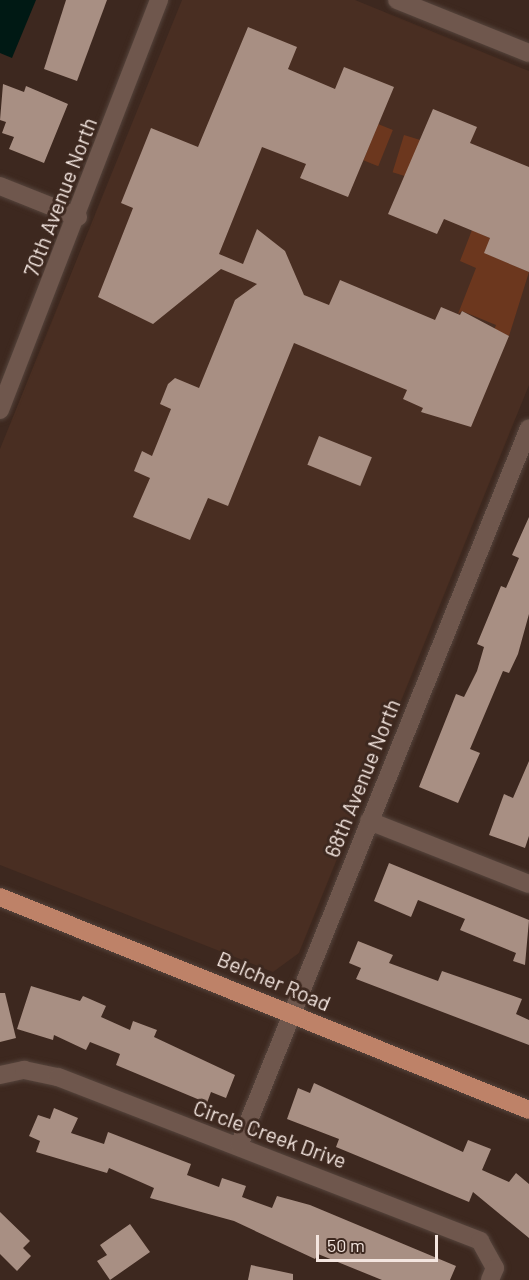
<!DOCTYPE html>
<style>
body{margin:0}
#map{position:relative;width:529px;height:1280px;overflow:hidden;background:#3d281f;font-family:Barlow,sans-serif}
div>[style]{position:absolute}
.built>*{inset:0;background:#492e22}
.green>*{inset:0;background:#6c371e;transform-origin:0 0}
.water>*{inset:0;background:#001914}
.building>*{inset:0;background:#a88f83;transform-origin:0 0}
.roads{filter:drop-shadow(0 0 2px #55443c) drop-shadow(0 0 2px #55443c)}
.minor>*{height:18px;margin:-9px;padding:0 9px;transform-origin:9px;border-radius:9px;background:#6f574d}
.major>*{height:18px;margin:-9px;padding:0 9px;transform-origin:9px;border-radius:9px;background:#be8268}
span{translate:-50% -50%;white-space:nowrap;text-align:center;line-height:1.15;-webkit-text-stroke:6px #3d281f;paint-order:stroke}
.street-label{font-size:21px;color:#f4e6e0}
.scale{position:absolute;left:316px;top:1235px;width:122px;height:27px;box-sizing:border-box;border:3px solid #f4e6e0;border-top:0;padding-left:8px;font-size:18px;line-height:21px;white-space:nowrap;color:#f4e6e0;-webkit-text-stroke:4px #3d281f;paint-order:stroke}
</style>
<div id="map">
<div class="built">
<i style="clip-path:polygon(182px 0,355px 0,529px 71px,529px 385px,299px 953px,273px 972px,0 865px,0 449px)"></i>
</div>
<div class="green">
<i style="left:378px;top:124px;width:16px;height:39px;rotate:22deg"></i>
<i style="left:404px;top:135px;width:17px;height:39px;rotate:17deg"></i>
<i style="clip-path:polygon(472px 230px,490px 238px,485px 253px,529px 272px,509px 336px,494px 330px,496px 325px,462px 311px,458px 314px,476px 268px,460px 261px)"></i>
</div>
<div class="water">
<i style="clip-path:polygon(0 0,36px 0,12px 58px,0 53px)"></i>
</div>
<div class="building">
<i style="clip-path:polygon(66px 0,107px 0,77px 81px,44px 69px)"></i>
<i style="clip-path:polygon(248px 27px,297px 47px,288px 69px,335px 89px,344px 67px,394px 87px,348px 197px,300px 178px,306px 164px,262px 147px,219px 254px,243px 264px,257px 229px,285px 251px,304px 295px,329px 305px,340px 280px,435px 320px,441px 307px,460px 315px,462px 311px,509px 336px,471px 427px,421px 412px,423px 408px,403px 399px,407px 390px,294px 343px,228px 506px,208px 498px,190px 540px,133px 517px,150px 478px,134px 471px,142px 451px,152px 456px,171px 409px,160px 404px,168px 384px,175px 378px,199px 388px,235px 300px,257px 284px,221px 269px,153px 324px,98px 297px,133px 208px,121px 203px,151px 128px,198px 147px)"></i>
<i style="clip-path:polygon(3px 84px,24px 92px,26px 86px,68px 104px,44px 163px,9px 149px,14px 137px,2px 133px,6px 122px,0 120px)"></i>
<i style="clip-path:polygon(433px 109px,477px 127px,470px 143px,529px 167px,529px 272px,484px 253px,490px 238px,444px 219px,437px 234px,388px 214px)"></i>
<i style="left:319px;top:436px;width:57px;height:31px;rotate:22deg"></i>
<i style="clip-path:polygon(529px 517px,529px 614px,518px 654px,509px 673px,503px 671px,470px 749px,480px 753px,458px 803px,419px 787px,456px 694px,464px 697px,477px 671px,484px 647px,477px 644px,501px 586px,506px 588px,519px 558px,512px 555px)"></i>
<i style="clip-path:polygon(529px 761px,529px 836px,525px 848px,489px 835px,504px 794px,513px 798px)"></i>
<i style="clip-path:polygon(389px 863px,529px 920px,525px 965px,513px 961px,516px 953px,460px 930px,465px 919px,418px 900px,411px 917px,374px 901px)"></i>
<i style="clip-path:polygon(358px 941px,393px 955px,389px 963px,438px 981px,442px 971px,522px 999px,516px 1014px,529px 1020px,529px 1045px,356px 979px,361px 968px,349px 963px)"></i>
<i style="clip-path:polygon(31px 986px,80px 1001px,83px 996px,106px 1006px,101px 1017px,130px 1030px,133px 1021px,157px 1030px,154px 1037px,235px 1075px,226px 1098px,211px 1092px,207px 1103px,116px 1065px,120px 1054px,90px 1042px,86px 1050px,54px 1035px,53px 1040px,17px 1029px)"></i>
<i style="clip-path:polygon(0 993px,5px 993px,16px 1038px,0 1042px)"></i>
<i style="clip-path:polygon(314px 1083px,463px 1152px,468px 1140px,491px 1149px,482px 1170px,509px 1182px,516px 1173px,529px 1184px,529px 1238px,473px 1192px,469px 1202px,336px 1147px,339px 1139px,287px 1119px,298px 1088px,310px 1093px)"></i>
<i style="clip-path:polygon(54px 1108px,78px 1118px,71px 1133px,104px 1144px,108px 1132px,191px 1164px,187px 1175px,219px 1187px,222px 1178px,246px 1186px,242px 1197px,272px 1208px,277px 1196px,310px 1205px,456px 1266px,450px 1280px,382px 1280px,318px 1254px,315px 1259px,234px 1221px,150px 1198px,154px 1188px,109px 1168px,107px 1173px,36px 1152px,40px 1141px,29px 1136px,38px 1115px,50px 1119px)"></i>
<i style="clip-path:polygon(0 1212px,30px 1241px,23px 1248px,31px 1256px,17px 1271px,0 1254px)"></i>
<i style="clip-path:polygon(130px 1224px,150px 1252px,110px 1280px,97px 1261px,107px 1255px,100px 1245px)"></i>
<i style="clip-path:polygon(251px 1265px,293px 1274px,293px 1280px,248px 1280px)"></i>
</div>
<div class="roads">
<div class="minor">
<i style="left:397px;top:0;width:142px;rotate:21.9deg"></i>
<i style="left:0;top:186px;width:84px;rotate:21.7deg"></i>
<i style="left:0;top:410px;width:440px;rotate:-68.8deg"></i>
<i style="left:369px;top:821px;width:172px;rotate:21.5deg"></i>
<i style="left:0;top:1075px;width:25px;rotate:-12deg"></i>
<i style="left:24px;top:1070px;width:35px;rotate:12deg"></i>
<i style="left:58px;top:1077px;width:453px;rotate:21.2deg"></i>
<i style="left:480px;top:1241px;width:31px;rotate:61deg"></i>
<i style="left:495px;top:1268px;width:13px;rotate:113deg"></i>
<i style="left:239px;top:1145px;width:773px;rotate:-67.98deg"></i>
</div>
<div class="major">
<i style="left:0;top:897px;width:570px;rotate:21.93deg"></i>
</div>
</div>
<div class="street-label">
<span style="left:60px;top:197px;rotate:-69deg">70th Avenue North</span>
<span style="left:362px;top:778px;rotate:-68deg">68th Avenue North</span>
<span style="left:274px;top:981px;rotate:23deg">Belcher Road</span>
<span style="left:270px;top:1134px;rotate:20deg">Circle Creek Drive</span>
</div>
<div class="scale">50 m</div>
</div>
